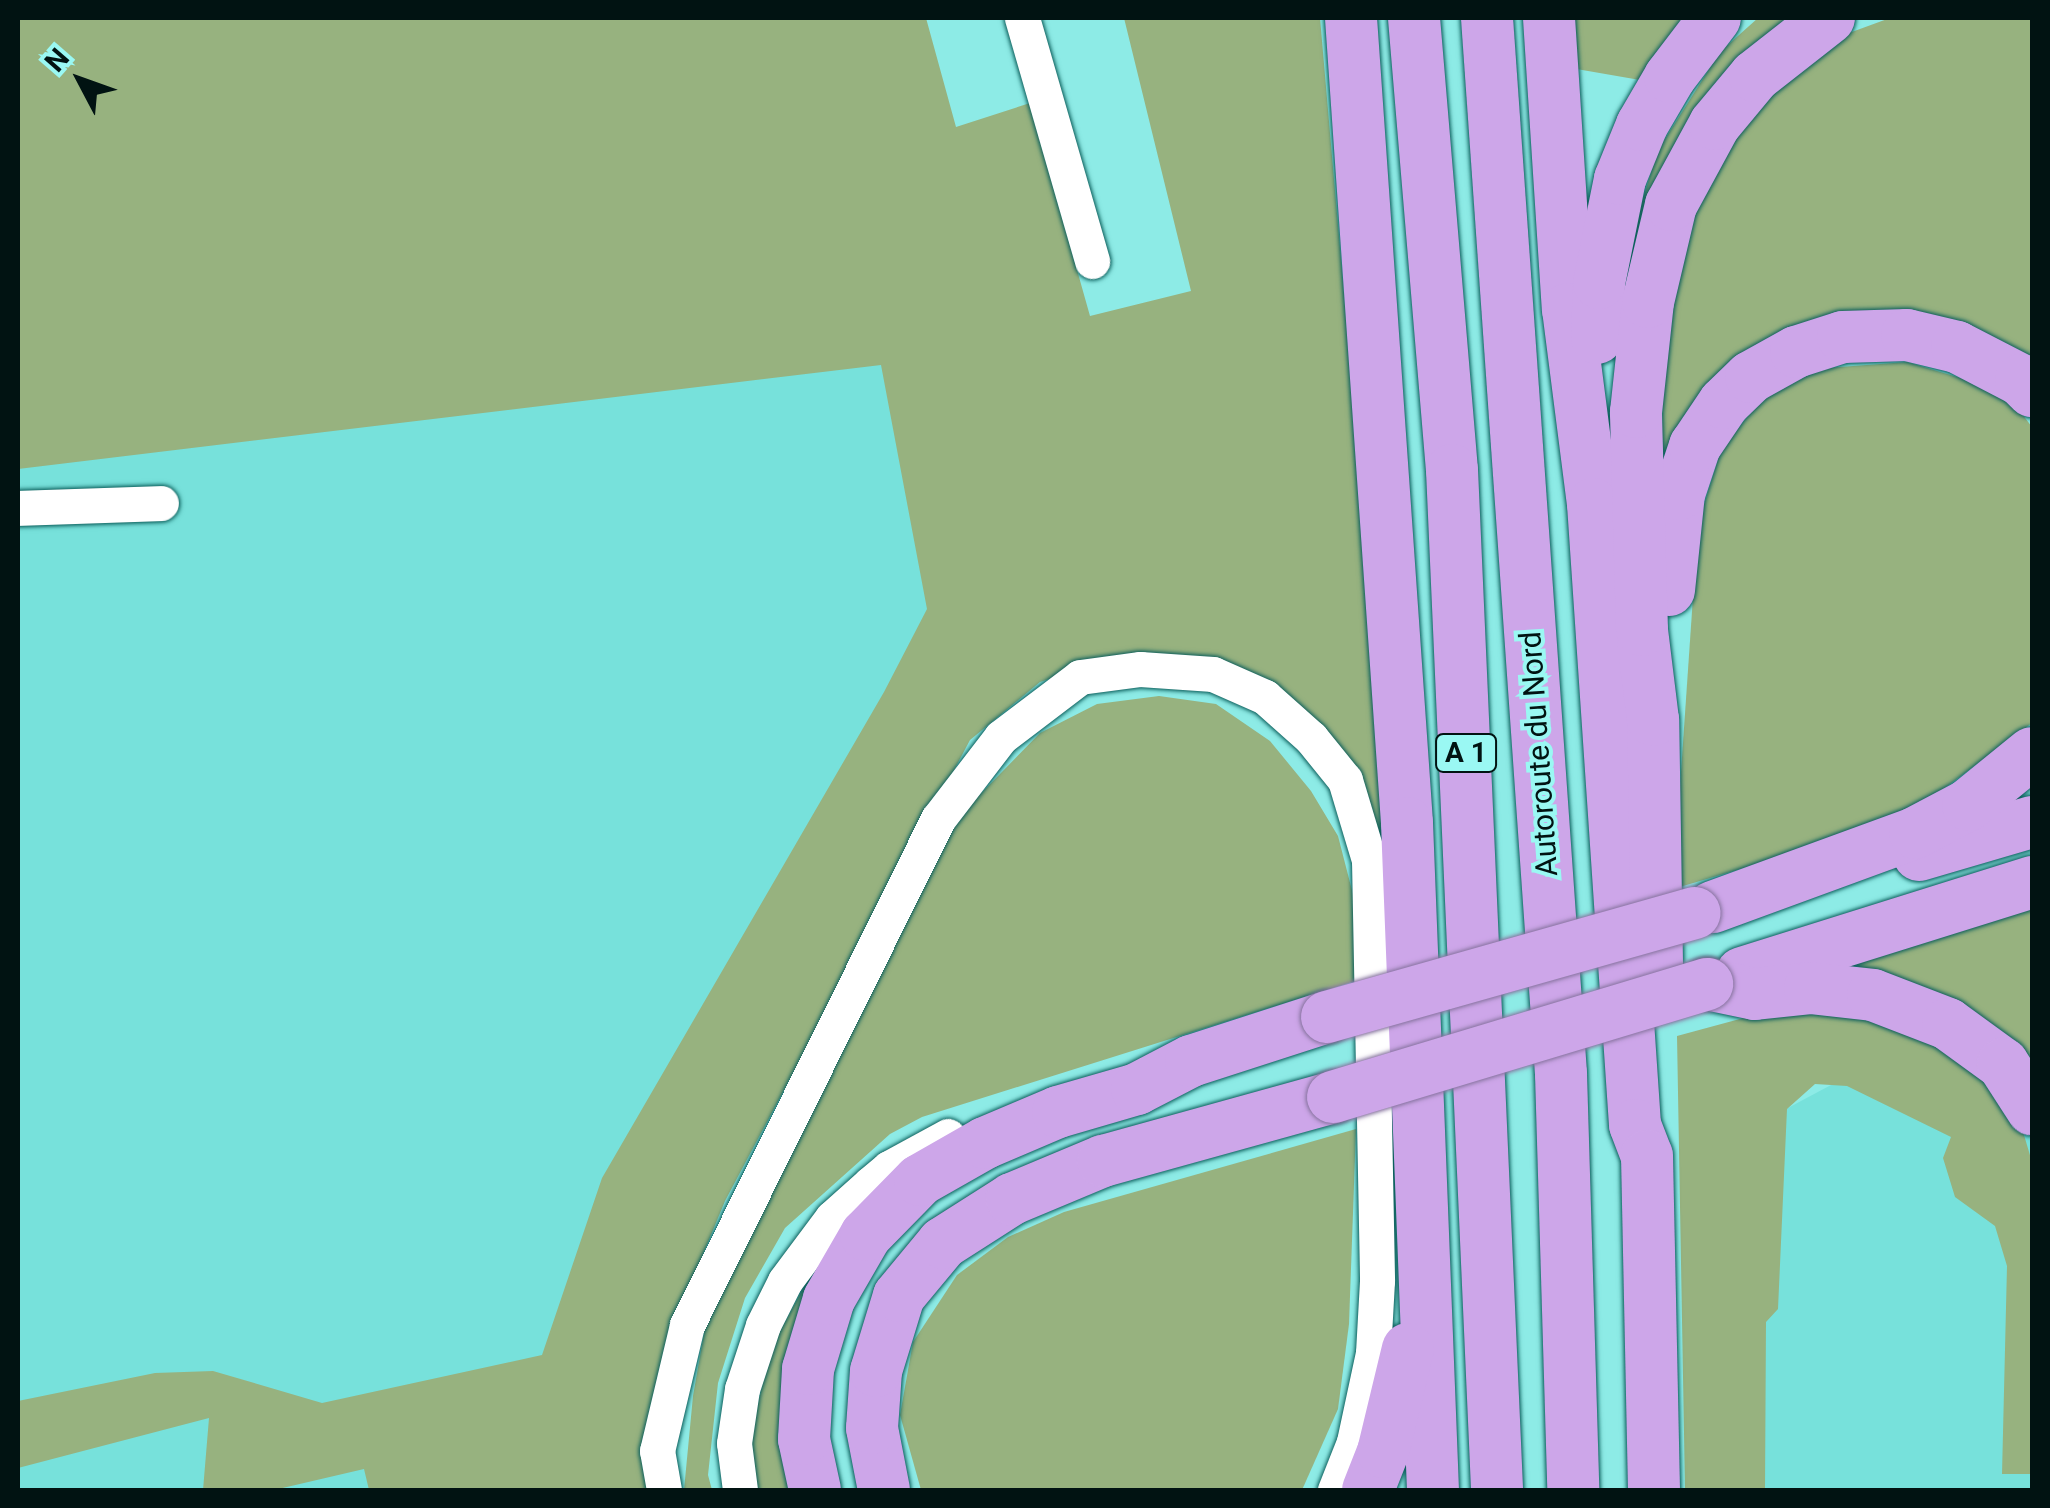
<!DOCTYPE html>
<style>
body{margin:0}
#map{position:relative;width:2050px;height:1508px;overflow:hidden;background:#8debe6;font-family:Roboto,sans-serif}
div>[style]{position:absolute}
.built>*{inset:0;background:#77e1db}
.green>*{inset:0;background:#97b27f}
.roads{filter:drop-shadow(0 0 2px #0b5e5b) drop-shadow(0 0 2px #0b5e5b)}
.minor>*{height:35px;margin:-17.5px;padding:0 17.5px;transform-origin:17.5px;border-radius:17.5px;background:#fff}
.highway>*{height:52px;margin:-26px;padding:0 26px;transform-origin:26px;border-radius:26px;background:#cda6e9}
.bridges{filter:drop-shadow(0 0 2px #86739e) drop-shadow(0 0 2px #86739e)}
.highway-bridge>*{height:52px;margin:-26px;padding:0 26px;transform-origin:26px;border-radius:26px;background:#cda6e9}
span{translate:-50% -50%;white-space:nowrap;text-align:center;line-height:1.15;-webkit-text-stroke:8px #9af8f3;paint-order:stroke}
.shield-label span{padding:2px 8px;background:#9af8f3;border:2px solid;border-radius:8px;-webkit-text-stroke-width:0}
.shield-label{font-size:28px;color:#011312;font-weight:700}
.street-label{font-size:30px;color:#011312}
.frame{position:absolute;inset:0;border:20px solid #011312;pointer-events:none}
.north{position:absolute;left:30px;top:30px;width:100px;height:100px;-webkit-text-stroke:8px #9af8f3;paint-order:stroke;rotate:311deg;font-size:28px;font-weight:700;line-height:40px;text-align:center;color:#011312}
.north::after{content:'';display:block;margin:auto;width:35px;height:45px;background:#011312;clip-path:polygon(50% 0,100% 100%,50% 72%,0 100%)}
</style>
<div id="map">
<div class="built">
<i style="clip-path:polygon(934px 211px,936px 705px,640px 1278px,612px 1490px,18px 1490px,18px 352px)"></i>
<i style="clip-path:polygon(2032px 978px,2032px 1490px,1710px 1490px,1720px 1144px)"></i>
</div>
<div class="green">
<i style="clip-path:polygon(18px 18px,926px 18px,956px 127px,1030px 103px,1090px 316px,1191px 291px,1124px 18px,1320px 18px,1388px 800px,1383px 860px,1279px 698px,1115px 658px,1040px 682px,970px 740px,725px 1201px,680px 1310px,666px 1490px,369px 1490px,364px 1469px,274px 1490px,203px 1490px,209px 1418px,18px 1468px,18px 1401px,155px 1373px,213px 1371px,322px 1403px,542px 1355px,602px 1178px,884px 692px,927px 609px,881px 365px,18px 469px)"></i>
<i style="clip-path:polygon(1562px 18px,1683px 18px,1640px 80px,1565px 67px)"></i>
<i style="clip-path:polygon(1758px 18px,1812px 18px,1786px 34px,1623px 327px,1631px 238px,1658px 150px,1720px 52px)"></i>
<i style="clip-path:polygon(1890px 18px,2032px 18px,2032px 372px,1891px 320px,1661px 464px,1664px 353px,1681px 240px,1739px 129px,1782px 85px,1849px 33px)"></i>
<i style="clip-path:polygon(1907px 362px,1974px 382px,2016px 406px,2032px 427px,2032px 723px,1899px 822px,1673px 889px,1698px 524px,1721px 450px,1767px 392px,1826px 368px)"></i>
<i style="clip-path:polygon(1159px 696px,1216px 704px,1270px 741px,1311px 791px,1338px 836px,1355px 902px,1358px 980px,922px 1117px,890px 1134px,785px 1228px,745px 1298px,718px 1383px,708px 1475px,712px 1490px,684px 1490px,693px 1396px,706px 1322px,960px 815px,1040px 733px,1097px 704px)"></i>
<i style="clip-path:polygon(2032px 909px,2032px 1086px,1862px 972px,1854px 960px)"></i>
<i style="clip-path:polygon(1773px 1010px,1915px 1025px,2016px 1108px,2032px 1162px,2032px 1474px,2002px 1474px,2007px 1266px,1995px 1226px,1955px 1197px,1943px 1158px,1951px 1137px,1847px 1086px,1815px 1084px,1787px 1109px,1778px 1309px,1766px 1322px,1765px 1490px,1685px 1490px,1677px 1036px)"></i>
<i style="clip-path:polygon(1356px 1129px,1349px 1324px,1338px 1409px,1302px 1490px,921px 1490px,900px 1415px,913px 1342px,957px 1275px,1008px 1237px,1064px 1212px)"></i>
<i style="clip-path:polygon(818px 1261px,788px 1378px,798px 1490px,757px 1490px,751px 1434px,771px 1348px)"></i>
</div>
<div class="roads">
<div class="minor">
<i style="left:1022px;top:18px;width:253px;rotate:73.9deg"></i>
<i style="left:18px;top:508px;width:143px;rotate:-2deg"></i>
<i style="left:664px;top:1490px;width:40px;rotate:-100deg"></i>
<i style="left:657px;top:1451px;width:130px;rotate:-76.6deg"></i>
<i style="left:687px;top:1325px;width:565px;rotate:-63.62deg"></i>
<i style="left:938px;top:819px;width:103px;rotate:-52.5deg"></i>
<i style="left:1001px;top:737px;width:99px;rotate:-37.2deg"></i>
<i style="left:1080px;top:677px;width:61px;rotate:-7.6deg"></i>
<i style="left:1140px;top:669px;width:73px;rotate:3.9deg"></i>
<i style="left:1213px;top:674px;width:57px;rotate:23.9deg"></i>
<i style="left:1265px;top:697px;width:62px;rotate:41.7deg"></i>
<i style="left:1311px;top:738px;width:54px;rotate:51deg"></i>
<i style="left:1345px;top:780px;width:84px;rotate:73.3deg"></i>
<i style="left:1369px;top:860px;width:421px;rotate:88.9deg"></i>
<i style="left:1377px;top:1281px;width:72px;rotate:93.2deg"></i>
<i style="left:1373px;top:1353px;width:91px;rotate:102.1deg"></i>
<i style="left:1354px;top:1442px;width:52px;rotate:111.6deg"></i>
<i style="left:740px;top:1490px;width:47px;rotate:-97.3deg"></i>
<i style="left:734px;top:1443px;width:55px;rotate:-81.6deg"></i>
<i style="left:742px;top:1389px;width:67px;rotate:-71.8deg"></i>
<i style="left:763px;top:1325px;width:49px;rotate:-63.4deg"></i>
<i style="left:785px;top:1281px;width:79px;rotate:-53.3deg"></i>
<i style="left:832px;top:1218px;width:51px;rotate:-41.8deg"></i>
<i style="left:870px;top:1184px;width:25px;rotate:-40deg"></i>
<i style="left:889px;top:1168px;width:67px;rotate:-28.5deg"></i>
</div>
<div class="highway">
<i style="left:1351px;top:18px;width:807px;rotate:86.02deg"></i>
<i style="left:1407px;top:823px;width:668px;rotate:87.77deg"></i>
<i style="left:1414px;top:18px;width:454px;rotate:85.2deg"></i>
<i style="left:1452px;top:470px;width:1021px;rotate:87.47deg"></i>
<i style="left:1487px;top:18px;width:1059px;rotate:85.99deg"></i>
<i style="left:1561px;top:1074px;width:416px;rotate:88.3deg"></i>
<i style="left:1549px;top:18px;width:292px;rotate:86.3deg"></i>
<i style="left:1568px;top:309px;width:197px;rotate:82.7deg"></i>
<i style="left:1593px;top:504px;width:622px;rotate:86.13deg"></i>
<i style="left:1635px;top:1125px;width:33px;rotate:69deg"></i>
<i style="left:1647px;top:1156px;width:334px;rotate:88.8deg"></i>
<i style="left:1597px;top:338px;width:55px;rotate:-87.9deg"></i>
<i style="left:1599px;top:283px;width:106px;rotate:-78.6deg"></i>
<i style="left:1620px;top:179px;width:58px;rotate:-67.8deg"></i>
<i style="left:1642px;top:125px;width:56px;rotate:-59.7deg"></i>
<i style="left:1670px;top:77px;width:74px;rotate:-52.7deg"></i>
<i style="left:1669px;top:590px;width:97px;rotate:-84.1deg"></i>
<i style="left:1679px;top:494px;width:51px;rotate:-71.6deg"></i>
<i style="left:1695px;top:446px;width:52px;rotate:-56deg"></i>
<i style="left:1724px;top:403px;width:37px;rotate:-44deg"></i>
<i style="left:1751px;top:377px;width:51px;rotate:-29.1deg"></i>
<i style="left:1796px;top:352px;width:49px;rotate:-17.7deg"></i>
<i style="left:1843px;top:337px;width:64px;rotate:-1.8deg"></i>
<i style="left:1907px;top:335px;width:51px;rotate:13.5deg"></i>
<i style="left:1957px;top:347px;width:72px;rotate:27.3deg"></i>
<i style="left:2021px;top:380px;width:16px;rotate:45deg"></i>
<i style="left:1919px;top:855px;width:118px;rotate:-16.3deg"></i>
<i style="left:1713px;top:907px;width:215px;rotate:-20.1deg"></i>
<i style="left:1915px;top:833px;width:60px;rotate:-27.8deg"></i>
<i style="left:1968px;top:805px;width:82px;rotate:-39.1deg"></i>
<i style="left:1657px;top:963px;width:243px;rotate:-90.9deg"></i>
<i style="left:1653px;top:720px;width:91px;rotate:-97deg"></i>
<i style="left:1642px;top:630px;width:218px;rotate:-91.6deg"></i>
<i style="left:1636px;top:412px;width:111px;rotate:-83.8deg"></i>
<i style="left:1648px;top:302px;width:100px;rotate:-76.7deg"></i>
<i style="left:1671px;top:205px;width:92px;rotate:-61.5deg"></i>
<i style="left:1715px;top:124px;width:62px;rotate:-50.2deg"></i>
<i style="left:1755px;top:76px;width:94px;rotate:-38.1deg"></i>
<i style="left:1742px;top:973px;width:304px;rotate:-17.4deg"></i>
<i style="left:1707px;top:984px;width:49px;rotate:11.8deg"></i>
<i style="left:1755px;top:994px;width:55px;rotate:-6.2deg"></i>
<i style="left:1810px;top:988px;width:63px;rotate:6.3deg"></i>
<i style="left:1873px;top:995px;width:80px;rotate:21.1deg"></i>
<i style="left:1948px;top:1024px;width:68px;rotate:36deg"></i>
<i style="left:2003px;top:1064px;width:54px;rotate:57.2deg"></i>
<i style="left:815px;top:1490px;width:52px;rotate:-102.2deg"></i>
<i style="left:804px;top:1439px;width:70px;rotate:-86.7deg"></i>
<i style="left:808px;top:1369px;width:73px;rotate:-73.3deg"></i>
<i style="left:829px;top:1299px;width:74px;rotate:-60deg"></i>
<i style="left:866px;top:1235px;width:77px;rotate:-45.5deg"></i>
<i style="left:920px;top:1180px;width:75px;rotate:-29.6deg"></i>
<i style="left:985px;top:1143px;width:79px;rotate:-23deg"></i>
<i style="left:1058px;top:1112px;width:82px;rotate:-16.2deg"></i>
<i style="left:1137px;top:1089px;width:61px;rotate:-27.4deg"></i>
<i style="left:1191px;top:1061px;width:143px;rotate:-17.9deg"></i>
<i style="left:884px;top:1490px;width:63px;rotate:-101deg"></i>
<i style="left:872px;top:1428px;width:57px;rotate:-86deg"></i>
<i style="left:876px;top:1371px;width:78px;rotate:-73deg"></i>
<i style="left:899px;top:1296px;width:69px;rotate:-50.3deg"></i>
<i style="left:943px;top:1243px;width:82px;rotate:-32.5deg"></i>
<i style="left:1012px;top:1199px;width:99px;rotate:-22.7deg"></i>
<i style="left:1103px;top:1161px;width:239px;rotate:-15.5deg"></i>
<i style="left:1368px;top:1490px;width:41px;rotate:-68.5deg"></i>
<i style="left:1383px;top:1452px;width:106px;rotate:-76.4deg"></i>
</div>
</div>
<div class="bridges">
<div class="highway-bridge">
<i style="left:1327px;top:1017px;width:382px;rotate:-15.8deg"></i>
<i style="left:1333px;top:1097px;width:391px;rotate:-16.8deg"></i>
</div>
</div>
<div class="shield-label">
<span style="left:1466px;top:753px">A 1</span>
</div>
<div class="street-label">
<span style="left:1539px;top:754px;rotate:-94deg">Autoroute du Nord</span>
</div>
<div class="frame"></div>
<div class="north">N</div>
</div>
